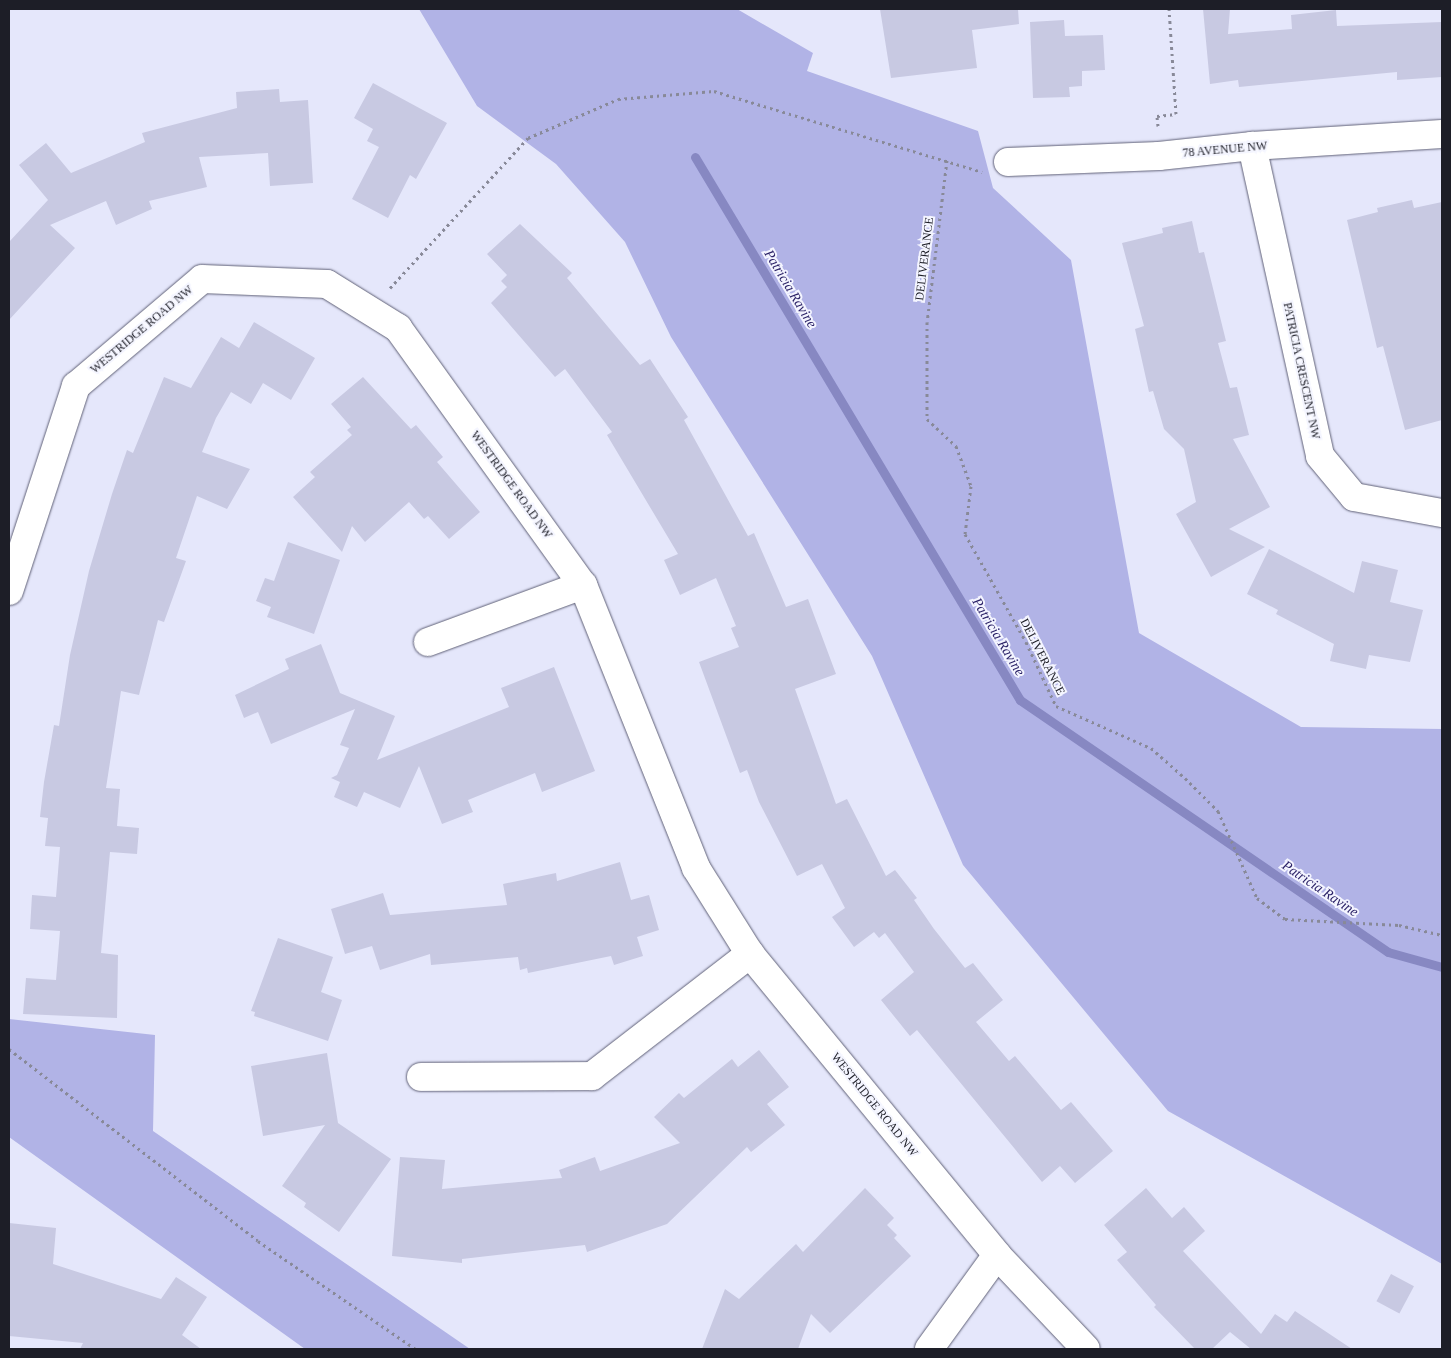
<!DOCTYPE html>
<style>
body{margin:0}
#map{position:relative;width:1451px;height:1358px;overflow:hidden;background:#e5e7fb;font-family:"Times New Roman",serif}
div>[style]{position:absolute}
.green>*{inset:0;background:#b1b3e6}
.stream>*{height:9px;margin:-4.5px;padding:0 4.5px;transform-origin:4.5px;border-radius:4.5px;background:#8788c2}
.building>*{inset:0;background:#c8c9e2;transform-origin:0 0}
.path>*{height:3px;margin-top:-1.5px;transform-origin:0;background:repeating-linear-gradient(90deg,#888998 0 2.5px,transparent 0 6.5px)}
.roads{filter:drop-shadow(0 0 1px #606177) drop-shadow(0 0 1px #606177)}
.minor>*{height:28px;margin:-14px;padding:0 14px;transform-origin:14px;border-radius:14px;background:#fff}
span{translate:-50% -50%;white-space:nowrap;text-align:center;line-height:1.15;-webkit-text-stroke:4px #f4f5ff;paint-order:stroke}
.street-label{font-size:12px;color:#1d1e27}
.water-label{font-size:14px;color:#2b2267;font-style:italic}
.frame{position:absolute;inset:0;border:10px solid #1d1e27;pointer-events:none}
</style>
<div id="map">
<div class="green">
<i style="clip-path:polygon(419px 9px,737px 9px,813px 53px,807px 71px,978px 131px,993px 188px,1071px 260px,1139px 633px,1301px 727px,1442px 729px,1442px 1264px,1168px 1111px,963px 865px,872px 656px,671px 337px,625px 242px,556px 164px,477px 106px)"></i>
<i style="clip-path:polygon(9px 1019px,155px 1035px,153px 1131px,470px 1349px,305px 1349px,9px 1137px)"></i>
</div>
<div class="stream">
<i style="left:695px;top:157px;width:633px;rotate:59.1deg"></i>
<i style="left:1020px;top:700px;width:446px;rotate:34.4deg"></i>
<i style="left:1388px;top:952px;width:56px;rotate:15.5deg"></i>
</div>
<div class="building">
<i style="clip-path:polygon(880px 9px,1018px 9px,1019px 24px,972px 30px,977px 68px,891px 78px)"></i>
<i style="clip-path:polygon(1203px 9px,1230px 9px,1228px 34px,1292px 29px,1291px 15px,1336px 10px,1337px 26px,1442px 22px,1442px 77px,1397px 80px,1397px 72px,1239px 87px,1238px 80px,1210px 84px)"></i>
<i style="clip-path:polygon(1064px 20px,1065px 36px,1103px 35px,1105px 70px,1082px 71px,1082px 86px,1069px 87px,1070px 97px,1033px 98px,1030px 22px)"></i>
<i style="clip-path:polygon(373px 83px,447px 123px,416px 179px,410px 175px,388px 218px,352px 199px,379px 147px,367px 141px,373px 129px,354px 118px)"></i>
<i style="clip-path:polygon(279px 89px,280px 102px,308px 100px,313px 183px,270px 186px,268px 153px,199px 157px,207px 187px,149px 201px,152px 209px,116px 225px,106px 201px,50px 225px,75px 248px,9px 320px,9px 242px,48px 200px,19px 165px,46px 143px,71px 173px,145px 142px,142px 133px,237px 108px,236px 92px)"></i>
<i style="clip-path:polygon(1412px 200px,1414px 208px,1442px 202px,1442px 420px,1405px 430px,1383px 346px,1377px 348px,1347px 220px,1378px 212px,1377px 208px)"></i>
<i style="clip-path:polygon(1192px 221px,1199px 253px,1204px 252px,1226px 341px,1218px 343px,1230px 388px,1237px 387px,1249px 435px,1233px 439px,1270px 507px,1229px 529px,1265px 547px,1211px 577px,1176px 514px,1196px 502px,1184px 449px,1164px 429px,1153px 391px,1149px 392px,1135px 329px,1144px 326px,1122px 243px,1163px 233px,1162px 228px)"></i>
<i style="clip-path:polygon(520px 224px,572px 273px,567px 278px,640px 365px,650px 359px,688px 417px,684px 420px,748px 536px,754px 533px,786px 607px,808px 599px,836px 674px,795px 689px,836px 804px,847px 799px,886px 876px,895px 870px,917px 898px,914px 900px,934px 929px,965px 968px,973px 963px,1003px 1000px,976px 1022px,1009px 1061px,1015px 1056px,1061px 1110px,1071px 1102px,1113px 1151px,1075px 1183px,1060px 1166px,1042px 1182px,917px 1030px,910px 1036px,881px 1000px,914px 972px,885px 933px,879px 938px,874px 932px,854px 947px,832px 917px,845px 908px,822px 864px,797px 876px,759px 802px,747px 770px,740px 773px,699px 662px,739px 647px,731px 628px,736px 626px,716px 578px,680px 595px,664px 560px,678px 554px,607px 435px,612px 432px,565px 369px,555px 377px,491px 303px,507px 287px,501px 281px,507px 275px,487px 254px)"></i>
<i style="clip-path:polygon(254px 322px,315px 358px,291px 400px,263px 383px,251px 404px,231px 392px,216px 418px,202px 452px,250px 469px,227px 509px,197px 496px,176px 558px,186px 561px,164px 622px,158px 620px,139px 695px,121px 691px,106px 788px,120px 789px,117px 826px,139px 828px,137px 854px,110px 852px,101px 953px,118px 955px,117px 1018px,23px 1014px,26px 978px,56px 980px,60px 931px,30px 929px,32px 895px,56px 897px,60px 847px,45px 846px,48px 818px,40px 817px,44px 782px,54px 725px,59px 726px,70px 655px,89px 571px,112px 494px,127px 450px,133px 453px,164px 377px,191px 388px,221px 337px,239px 348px)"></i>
<i style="clip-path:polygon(363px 377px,411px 429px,416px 425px,443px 457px,437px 462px,480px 512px,449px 539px,428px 516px,424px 519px,409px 502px,365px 542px,352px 526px,342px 552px,293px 497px,315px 477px,310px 472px,352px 435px,347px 430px,351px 427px,331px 404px)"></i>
<i style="clip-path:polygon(288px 542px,340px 560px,314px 634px,267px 617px,271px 607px,256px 601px,265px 578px,274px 581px)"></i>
<i style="clip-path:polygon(1269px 549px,1354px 593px,1362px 561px,1398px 570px,1390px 602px,1423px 610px,1410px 662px,1369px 655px,1366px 669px,1330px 661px,1334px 644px,1276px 614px,1278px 610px,1247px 594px)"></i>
<i style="clip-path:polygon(321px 644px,340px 693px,395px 716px,377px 760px,509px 707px,501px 688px,554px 667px,595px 771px,542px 792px,535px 773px,468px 800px,473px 812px,442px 824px,419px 766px,400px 808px,364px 792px,357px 807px,334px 797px,340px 782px,331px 778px,337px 775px,349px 748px,340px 745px,355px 709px,271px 744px,258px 712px,244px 718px,235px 695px,289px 669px,285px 659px)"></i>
<i style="clip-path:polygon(620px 862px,631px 900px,649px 895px,659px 930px,637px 937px,643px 956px,614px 965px,611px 956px,528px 973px,527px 968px,520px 970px,518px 957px,431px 965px,430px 954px,380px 970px,372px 946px,345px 954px,331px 909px,383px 893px,390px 915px,507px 905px,503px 884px,556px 873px,557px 881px)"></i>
<i style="clip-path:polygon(278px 938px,333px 957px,321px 992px,342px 1000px,328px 1041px,254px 1016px,255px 1012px,251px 1011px)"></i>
<i style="clip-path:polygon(759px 1050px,789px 1087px,767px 1104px,785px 1125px,751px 1152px,747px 1147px,667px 1224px,587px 1252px,585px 1245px,462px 1259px,462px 1263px,392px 1256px,400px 1157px,445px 1160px,442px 1189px,562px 1178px,559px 1170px,595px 1157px,600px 1171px,680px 1143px,654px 1117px,679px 1093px,684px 1098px,732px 1059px,738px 1067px)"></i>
<i style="clip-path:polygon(327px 1053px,338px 1123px,391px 1159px,339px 1232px,304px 1207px,306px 1203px,282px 1186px,325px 1125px,263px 1136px,251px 1066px)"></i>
<i style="clip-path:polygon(865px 1188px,894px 1218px,887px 1225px,897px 1235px,894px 1238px,911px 1256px,830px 1333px,811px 1314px,798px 1349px,702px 1349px,725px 1289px,739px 1299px,796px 1244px,803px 1252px)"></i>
<i style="clip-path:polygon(1146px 1188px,1172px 1218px,1184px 1207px,1205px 1231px,1183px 1251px,1261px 1334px,1275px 1314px,1287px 1322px,1295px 1311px,1352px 1349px,1251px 1349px,1230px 1332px,1212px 1349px,1195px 1349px,1154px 1307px,1156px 1305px,1117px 1260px,1127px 1252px,1104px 1225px)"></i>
<i style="clip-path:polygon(9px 1223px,56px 1228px,53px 1264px,161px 1299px,176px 1277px,207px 1297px,182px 1335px,201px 1349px,80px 1349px,83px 1343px,9px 1336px)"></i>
<i style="left:1391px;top:1274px;width:26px;height:31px;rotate:28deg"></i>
</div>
<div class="path">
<i style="left:1158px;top:126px;width:10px;rotate:-96deg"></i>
<i style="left:1157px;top:116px;width:19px;rotate:-6deg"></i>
<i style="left:1176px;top:114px;width:105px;rotate:-93.8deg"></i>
<i style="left:947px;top:160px;width:163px;rotate:97deg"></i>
<i style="left:927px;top:322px;width:97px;rotate:90deg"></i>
<i style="left:927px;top:419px;width:40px;rotate:43deg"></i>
<i style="left:956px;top:446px;width:43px;rotate:69.4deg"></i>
<i style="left:971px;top:486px;width:48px;rotate:97.1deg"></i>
<i style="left:965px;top:534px;width:124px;rotate:60.5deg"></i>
<i style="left:1026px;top:642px;width:71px;rotate:64.9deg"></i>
<i style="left:1056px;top:706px;width:104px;rotate:23.9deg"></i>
<i style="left:1151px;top:748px;width:45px;rotate:41.4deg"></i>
<i style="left:1185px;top:778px;width:47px;rotate:45deg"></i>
<i style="left:1218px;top:811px;width:95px;rotate:65.9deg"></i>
<i style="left:1257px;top:898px;width:35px;rotate:37deg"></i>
<i style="left:1285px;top:919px;width:114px;rotate:3deg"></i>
<i style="left:1399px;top:925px;width:44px;rotate:13.1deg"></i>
<i style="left:390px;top:288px;width:204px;rotate:-47.4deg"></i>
<i style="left:528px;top:138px;width:98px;rotate:-23.4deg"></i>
<i style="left:618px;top:99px;width:96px;rotate:-4.8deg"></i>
<i style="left:714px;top:91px;width:280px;rotate:16.8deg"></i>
<i style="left:9px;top:1049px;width:314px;rotate:37.6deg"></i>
<i style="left:258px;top:1241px;width:191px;rotate:34.4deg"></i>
</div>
<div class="roads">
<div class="minor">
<i style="left:1252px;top:146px;width:317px;rotate:77.6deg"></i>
<i style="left:1320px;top:456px;width:53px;rotate:50.3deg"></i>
<i style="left:1354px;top:497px;width:89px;rotate:10.3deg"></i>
<i style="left:1008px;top:162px;width:151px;rotate:-2.3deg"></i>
<i style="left:1159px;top:156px;width:94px;rotate:-6.1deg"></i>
<i style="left:1252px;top:146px;width:190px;rotate:-3.6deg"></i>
<i style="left:9px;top:591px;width:216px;rotate:-71.9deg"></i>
<i style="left:76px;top:386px;width:165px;rotate:-40.3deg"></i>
<i style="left:202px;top:279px;width:125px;rotate:2.3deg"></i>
<i style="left:327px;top:284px;width:84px;rotate:31.8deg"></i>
<i style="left:398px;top:328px;width:317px;rotate:54.3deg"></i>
<i style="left:583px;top:585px;width:305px;rotate:68.2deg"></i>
<i style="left:696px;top:868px;width:102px;rotate:57.9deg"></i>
<i style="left:750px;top:954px;width:389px;rotate:50.6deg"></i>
<i style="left:997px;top:1255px;width:129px;rotate:46.6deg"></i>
<i style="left:428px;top:642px;width:165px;rotate:-20.2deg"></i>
<i style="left:421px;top:1077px;width:171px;rotate:-0.3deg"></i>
<i style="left:592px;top:1076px;width:200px;rotate:-37.7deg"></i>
<i style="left:929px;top:1349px;width:116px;rotate:-54.1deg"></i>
</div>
</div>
<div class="street-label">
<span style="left:1225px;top:150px;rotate:-5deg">78 AVENUE NW</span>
<span style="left:925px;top:259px;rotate:-83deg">DELIVERANCE</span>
<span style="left:142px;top:330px;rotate:-40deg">WESTRIDGE ROAD NW</span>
<span style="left:1301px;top:371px;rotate:78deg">PATRICIA CRESCENT NW</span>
<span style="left:511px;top:485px;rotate:54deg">WESTRIDGE ROAD NW</span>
<span style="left:1042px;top:657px;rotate:63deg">DELIVERANCE</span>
<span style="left:874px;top:1105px;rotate:51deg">WESTRIDGE ROAD NW</span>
</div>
<div class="water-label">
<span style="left:790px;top:289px;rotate:59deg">Patricia Ravine</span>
<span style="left:998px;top:637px;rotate:59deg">Patricia Ravine</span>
<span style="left:1320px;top:889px;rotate:34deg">Patricia Ravine</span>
</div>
<div class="frame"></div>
</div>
